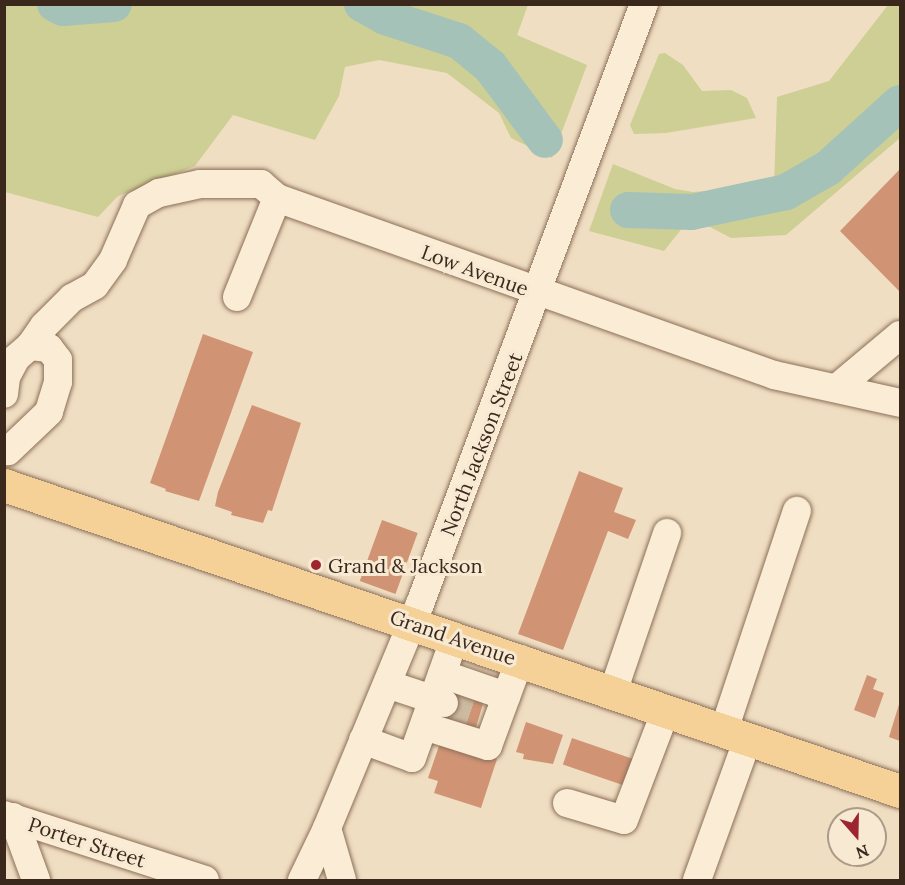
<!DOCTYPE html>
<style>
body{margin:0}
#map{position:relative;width:905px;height:885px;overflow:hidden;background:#f0dec2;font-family:Lora,serif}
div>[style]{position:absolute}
.green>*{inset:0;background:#cdcf95}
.river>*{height:36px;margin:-18px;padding:0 18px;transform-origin:18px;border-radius:18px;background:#a4c2b7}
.building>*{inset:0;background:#d09475;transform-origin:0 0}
.minor-tunnel>*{height:28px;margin-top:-14px;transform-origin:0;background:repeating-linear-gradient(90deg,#ccbaa1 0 28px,transparent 0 42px)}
.roads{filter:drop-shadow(0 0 2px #8b6f58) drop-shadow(0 0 2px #8b6f58)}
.minor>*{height:28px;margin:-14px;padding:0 14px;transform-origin:14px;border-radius:14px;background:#faecd5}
.major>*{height:33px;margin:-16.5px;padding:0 16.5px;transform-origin:16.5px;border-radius:16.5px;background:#f5d097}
.dots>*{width:16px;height:16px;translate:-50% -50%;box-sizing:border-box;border:3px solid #f7e9d2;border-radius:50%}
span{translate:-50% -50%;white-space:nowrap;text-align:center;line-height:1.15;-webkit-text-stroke:6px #f7e9d2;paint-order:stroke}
.street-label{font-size:20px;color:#3a281d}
.poi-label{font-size:20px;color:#3a281d}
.left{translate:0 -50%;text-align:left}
.frame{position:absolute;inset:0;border:6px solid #3a281d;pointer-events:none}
.north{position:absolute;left:827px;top:807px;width:60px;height:60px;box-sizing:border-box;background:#f7e9d2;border:2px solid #ab9c8a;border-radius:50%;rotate:160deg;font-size:16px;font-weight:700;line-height:24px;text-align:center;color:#3a281d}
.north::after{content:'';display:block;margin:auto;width:21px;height:27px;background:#9d2530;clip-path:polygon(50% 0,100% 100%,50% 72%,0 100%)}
</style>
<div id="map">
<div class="green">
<i style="clip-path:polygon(4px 5px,528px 5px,517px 35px,587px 65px,552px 158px,511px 138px,499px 113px,447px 73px,379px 60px,345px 67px,339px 96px,315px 140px,233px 115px,195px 166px,118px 196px,98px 217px,5px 192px)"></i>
<i style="clip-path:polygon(888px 5px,900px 5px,900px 138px,786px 235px,731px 238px,691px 217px,664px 251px,589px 231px,613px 164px,675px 189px,693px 192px,774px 186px,777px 97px,829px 81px)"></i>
<i style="clip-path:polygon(665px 53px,683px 65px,702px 91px,731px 90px,747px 98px,756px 118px,666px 133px,634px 134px,630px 125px,659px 54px)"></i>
</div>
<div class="river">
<i style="left:55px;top:4px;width:9px;rotate:27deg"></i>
<i style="left:63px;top:8px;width:51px;rotate:-4.5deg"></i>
<i style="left:362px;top:4px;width:26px;rotate:29deg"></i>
<i style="left:385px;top:17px;width:78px;rotate:18deg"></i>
<i style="left:459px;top:41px;width:40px;rotate:39deg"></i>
<i style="left:490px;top:66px;width:92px;rotate:53.4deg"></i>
<i style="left:628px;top:210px;width:64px;rotate:1.8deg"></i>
<i style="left:692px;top:212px;width:96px;rotate:-12deg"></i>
<i style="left:786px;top:192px;width:48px;rotate:-29.7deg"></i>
<i style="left:828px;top:168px;width:97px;rotate:-42.1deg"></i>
</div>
<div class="building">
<i style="clip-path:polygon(900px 169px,900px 292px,840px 231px)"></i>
<i style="clip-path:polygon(203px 334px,253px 352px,199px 501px,165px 491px,166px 489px,150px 483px)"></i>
<i style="clip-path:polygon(252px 405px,301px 423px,272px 511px,268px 510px,263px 523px,231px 515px,232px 512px,215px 506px,218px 492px)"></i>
<i style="clip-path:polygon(579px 471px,623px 488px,614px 512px,636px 520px,628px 539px,608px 531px,563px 650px,518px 634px)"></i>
<i style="left:382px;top:520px;width:38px;height:65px;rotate:20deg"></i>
<i style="clip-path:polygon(867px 675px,877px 679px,873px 689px,884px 693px,875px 718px,854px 710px)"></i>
<i style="left:450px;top:682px;width:38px;height:46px;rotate:17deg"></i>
<i style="clip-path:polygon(900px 701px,900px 741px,889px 737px)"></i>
<i style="clip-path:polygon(526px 722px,563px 735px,553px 764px,523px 759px,524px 754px,516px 752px)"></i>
<i style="left:572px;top:738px;width:67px;height:28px;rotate:19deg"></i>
<i style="clip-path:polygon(441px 740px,497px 759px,481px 808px,434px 793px,438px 781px,428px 778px)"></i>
</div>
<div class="minor-tunnel">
<i style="left:444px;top:703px;width:35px;rotate:18deg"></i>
</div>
<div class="roads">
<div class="minor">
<i style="left:237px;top:297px;width:107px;rotate:-68deg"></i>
<i style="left:277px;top:198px;width:528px;rotate:19.6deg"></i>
<i style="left:774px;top:375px;width:129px;rotate:12.5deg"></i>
<i style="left:30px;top:346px;width:24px;rotate:-55deg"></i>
<i style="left:44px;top:326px;width:40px;rotate:-45deg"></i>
<i style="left:72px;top:298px;width:26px;rotate:-29deg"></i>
<i style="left:95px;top:285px;width:31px;rotate:-54deg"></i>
<i style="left:113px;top:260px;width:60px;rotate:-66.4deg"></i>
<i style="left:137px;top:205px;width:25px;rotate:-29deg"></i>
<i style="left:159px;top:193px;width:42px;rotate:-12.4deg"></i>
<i style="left:200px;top:184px;width:61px"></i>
<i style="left:261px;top:184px;width:21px;rotate:41deg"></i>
<i style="left:838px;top:387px;width:81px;rotate:-40deg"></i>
<i style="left:4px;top:394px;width:17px;rotate:-83deg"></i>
<i style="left:6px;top:377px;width:21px;rotate:-62deg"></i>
<i style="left:16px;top:358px;width:18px;rotate:-41deg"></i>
<i style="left:30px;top:346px;width:19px;rotate:6deg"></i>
<i style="left:49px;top:348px;width:15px;rotate:53deg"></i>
<i style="left:58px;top:360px;width:22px;rotate:90deg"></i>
<i style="left:58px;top:382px;width:31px;rotate:107deg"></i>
<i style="left:49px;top:412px;width:57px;rotate:136.4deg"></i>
<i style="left:442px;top:674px;width:68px;rotate:19deg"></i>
<i style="left:387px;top:684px;width:60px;rotate:18.4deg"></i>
<i style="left:613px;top:692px;width:168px;rotate:-71.2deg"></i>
<i style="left:424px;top:726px;width:67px;rotate:17.4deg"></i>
<i style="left:488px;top:746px;width:93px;rotate:-69.8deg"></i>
<i style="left:724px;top:730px;width:231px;rotate:-71.6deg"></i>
<i style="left:363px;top:740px;width:52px;rotate:20.2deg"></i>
<i style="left:412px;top:758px;width:128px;rotate:-70.4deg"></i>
<i style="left:567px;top:803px;width:59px;rotate:16.6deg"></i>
<i style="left:624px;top:820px;width:118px;rotate:-69.1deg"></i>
<i style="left:4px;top:815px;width:211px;rotate:17.9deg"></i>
<i style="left:13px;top:817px;width:67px;rotate:69.9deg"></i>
<i style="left:302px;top:880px;width:58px;rotate:-64.3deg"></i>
<i style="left:342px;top:880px;width:54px;rotate:-106.1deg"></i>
<i style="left:327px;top:828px;width:243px;rotate:-67.5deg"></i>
<i style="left:420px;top:604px;width:640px;rotate:-69.53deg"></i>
<i style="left:697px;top:880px;width:151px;rotate:-70.2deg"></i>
</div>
<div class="major">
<i style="left:4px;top:485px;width:947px;rotate:18.86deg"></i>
</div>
</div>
<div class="dots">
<i style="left:316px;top:565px;background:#9d2530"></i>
</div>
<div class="street-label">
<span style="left:475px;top:270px;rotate:20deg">Low Avenue</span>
<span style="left:481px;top:444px;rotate:-69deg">North Jackson Street</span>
<span style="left:453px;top:637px;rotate:19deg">Grand Avenue</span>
<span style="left:87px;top:842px;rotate:18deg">Porter Street</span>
</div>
<div class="poi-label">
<span class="left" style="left:328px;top:565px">Grand &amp; Jackson</span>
</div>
<div class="frame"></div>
<div class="north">N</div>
</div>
